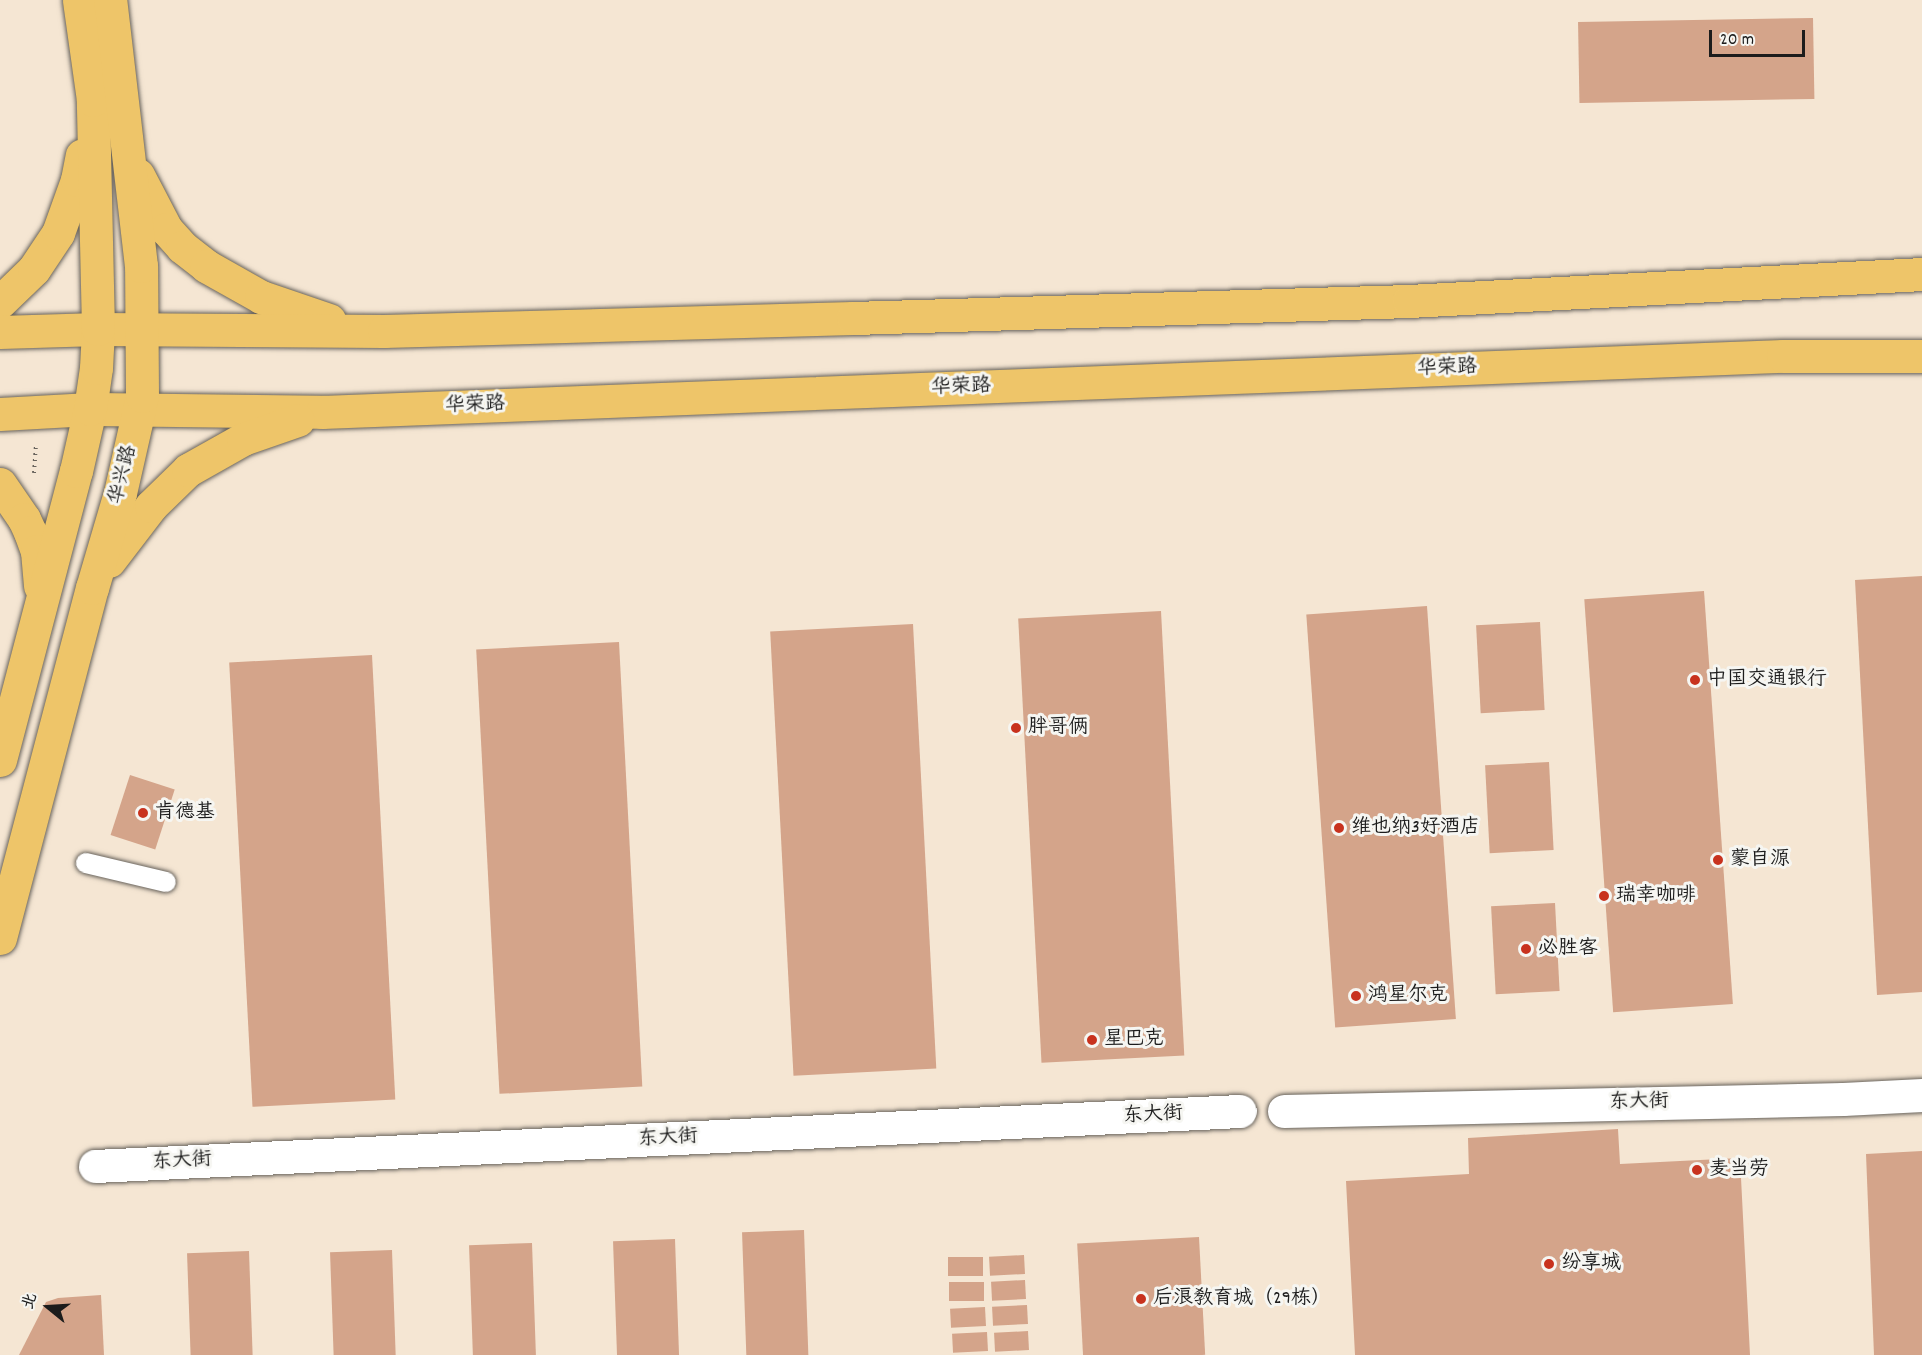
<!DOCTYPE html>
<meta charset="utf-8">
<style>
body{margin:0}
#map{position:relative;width:1922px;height:1355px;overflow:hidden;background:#f5e6d3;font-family:Dekko,"LXGW WenKai TC",sans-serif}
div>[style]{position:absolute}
.building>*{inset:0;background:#d4a48a;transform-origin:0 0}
.path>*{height:4px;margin-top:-2px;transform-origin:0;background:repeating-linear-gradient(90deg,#68635c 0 1.5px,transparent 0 6px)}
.roads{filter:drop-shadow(0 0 2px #68635c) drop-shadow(0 0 2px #68635c)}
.lane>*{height:20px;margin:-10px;padding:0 10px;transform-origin:10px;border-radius:10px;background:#fff}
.street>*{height:33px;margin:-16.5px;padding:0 16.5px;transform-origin:16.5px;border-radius:16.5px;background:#fff}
.primary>*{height:33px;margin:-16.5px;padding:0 16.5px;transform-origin:16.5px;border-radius:16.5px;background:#eec569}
.dots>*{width:16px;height:16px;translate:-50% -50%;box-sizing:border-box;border:3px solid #f6f6f2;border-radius:50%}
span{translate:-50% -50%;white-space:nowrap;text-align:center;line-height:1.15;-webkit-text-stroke:6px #f6f6f2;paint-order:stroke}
.street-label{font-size:20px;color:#1c1c1c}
.poi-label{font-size:20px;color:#1c1c1c}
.left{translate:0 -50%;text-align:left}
.north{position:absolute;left:18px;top:1277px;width:60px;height:60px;-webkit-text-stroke:4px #f6f6f2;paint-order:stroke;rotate:288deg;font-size:16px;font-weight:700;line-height:24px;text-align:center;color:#1c1c1c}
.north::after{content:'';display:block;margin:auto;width:21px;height:27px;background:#1c1c1c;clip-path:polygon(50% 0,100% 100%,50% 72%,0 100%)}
.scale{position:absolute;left:1709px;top:30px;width:96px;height:27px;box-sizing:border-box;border:3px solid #1c1c1c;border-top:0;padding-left:8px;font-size:18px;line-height:21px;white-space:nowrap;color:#1c1c1c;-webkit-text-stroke:4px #f6f6f2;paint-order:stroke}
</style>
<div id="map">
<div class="building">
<i style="left:1813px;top:18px;width:81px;height:235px;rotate:89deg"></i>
<i style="clip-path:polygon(1922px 576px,1922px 992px,1877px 995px,1855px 580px)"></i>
<i style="left:1704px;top:591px;width:414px;height:120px;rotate:86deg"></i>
<i style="left:1427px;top:606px;width:414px;height:121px;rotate:86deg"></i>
<i style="left:1161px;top:611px;width:445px;height:143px;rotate:87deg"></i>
<i style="left:1540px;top:622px;width:88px;height:64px;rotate:87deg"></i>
<i style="left:913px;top:624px;width:445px;height:143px;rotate:87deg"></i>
<i style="left:619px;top:642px;width:445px;height:143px;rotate:87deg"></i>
<i style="left:372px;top:655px;width:445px;height:143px;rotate:87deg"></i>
<i style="left:1549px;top:762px;width:88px;height:64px;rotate:87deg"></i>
<i style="left:130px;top:775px;width:47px;height:63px;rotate:18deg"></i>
<i style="left:1555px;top:903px;width:88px;height:64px;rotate:87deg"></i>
<i style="clip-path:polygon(1618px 1129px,1620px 1164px,1740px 1158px,1750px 1355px,1355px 1355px,1346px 1181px,1469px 1174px,1468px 1138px)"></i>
<i style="clip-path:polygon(1922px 1151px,1922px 1355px,1874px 1355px,1866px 1154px)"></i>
<i style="left:804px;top:1230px;width:125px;height:62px;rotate:88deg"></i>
<i style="left:1199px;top:1237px;width:118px;height:122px;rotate:87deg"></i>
<i style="left:675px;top:1239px;width:116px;height:62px;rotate:88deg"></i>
<i style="left:532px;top:1243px;width:112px;height:63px;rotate:88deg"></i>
<i style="left:392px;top:1250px;width:105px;height:62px;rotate:88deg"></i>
<i style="left:249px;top:1251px;width:104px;height:62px;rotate:88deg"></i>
<i style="left:1024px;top:1255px;width:19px;height:35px;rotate:87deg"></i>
<i style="left:983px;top:1257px;width:19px;height:35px;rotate:90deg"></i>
<i style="left:1025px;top:1280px;width:19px;height:34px;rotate:87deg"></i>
<i style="left:984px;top:1282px;width:19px;height:35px;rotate:90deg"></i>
<i style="clip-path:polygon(101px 1295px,104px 1355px,19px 1355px,46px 1302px,58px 1298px)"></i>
<i style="left:1027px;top:1305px;width:19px;height:35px;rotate:87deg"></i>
<i style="left:985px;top:1307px;width:19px;height:35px;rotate:87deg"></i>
<i style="left:1028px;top:1331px;width:19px;height:34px;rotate:87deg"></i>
<i style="left:987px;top:1332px;width:19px;height:35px;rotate:87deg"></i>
</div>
<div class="path">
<i style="left:34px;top:473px;width:30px;rotate:-86deg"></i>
</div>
<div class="roads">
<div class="lane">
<i style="left:86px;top:863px;width:82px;rotate:13.4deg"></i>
</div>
<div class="street">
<i style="left:1284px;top:1111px;width:559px;rotate:-1.23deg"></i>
<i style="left:1843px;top:1099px;width:79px;rotate:-2.9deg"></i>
<i style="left:95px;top:1166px;width:1146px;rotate:-2.75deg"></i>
</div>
<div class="primary">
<i style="left:138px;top:175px;width:61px;rotate:62.6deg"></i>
<i style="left:166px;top:229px;width:24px;rotate:48deg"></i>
<i style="left:182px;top:247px;width:31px;rotate:38deg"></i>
<i style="left:206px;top:266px;width:63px;rotate:29.4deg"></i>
<i style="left:261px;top:297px;width:72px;rotate:18.7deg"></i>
<i style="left:0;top:302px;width:47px;rotate:-44.1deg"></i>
<i style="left:34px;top:269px;width:43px;rotate:-56.3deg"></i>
<i style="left:58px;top:233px;width:56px;rotate:-70.3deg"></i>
<i style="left:77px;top:180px;width:25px;rotate:-79deg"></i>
<i style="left:0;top:332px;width:98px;rotate:-1.8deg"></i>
<i style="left:98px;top:329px;width:286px;rotate:0.4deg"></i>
<i style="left:384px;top:331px;width:469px;rotate:-1.6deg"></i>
<i style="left:853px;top:318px;width:556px;rotate:-1.75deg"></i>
<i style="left:1409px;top:301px;width:514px;rotate:-3.01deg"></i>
<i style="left:0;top:414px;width:90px;rotate:-3.2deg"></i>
<i style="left:90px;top:409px;width:232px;rotate:0.7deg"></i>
<i style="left:322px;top:412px;width:1462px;rotate:-2.2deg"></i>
<i style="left:1783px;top:356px;width:139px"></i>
<i style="left:0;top:484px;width:42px;rotate:55.6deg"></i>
<i style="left:24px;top:519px;width:14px;rotate:65deg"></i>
<i style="left:30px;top:532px;width:20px;rotate:70deg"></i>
<i style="left:37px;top:551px;width:35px;rotate:85deg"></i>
<i style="left:109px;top:561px;width:69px;rotate:-52.6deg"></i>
<i style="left:151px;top:506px;width:52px;rotate:-44.2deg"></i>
<i style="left:188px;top:470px;width:63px;rotate:-29.4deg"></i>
<i style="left:243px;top:439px;width:58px;rotate:-19.1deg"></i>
<i style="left:0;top:760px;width:299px;rotate:-75.3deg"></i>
<i style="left:76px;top:471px;width:64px;rotate:-77.3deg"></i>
<i style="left:90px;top:409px;width:41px;rotate:-81.7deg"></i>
<i style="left:96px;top:368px;width:39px;rotate:-87deg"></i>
<i style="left:98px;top:329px;width:229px;rotate:-91.3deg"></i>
<i style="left:93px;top:100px;width:101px;rotate:-98deg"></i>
<i style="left:0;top:938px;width:362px;rotate:-75.3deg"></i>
<i style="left:92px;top:588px;width:99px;rotate:-73.6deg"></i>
<i style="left:120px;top:493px;width:99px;rotate:-77.2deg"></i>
<i style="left:142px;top:396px;width:130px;rotate:-90.4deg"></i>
<i style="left:141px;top:266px;width:268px;rotate:-96.6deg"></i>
</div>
</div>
<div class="dots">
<i style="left:1695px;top:680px;background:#c8321e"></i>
<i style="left:1016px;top:728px;background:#c8321e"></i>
<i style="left:143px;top:813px;background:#c8321e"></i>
<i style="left:1339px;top:828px;background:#c8321e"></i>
<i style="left:1718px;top:860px;background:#c8321e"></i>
<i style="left:1604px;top:896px;background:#c8321e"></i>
<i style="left:1526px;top:949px;background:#c8321e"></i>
<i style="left:1356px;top:996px;background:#c8321e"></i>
<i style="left:1092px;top:1040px;background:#c8321e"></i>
<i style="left:1697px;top:1170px;background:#c8321e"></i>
<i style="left:1549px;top:1264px;background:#c8321e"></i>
<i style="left:1141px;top:1299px;background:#c8321e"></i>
</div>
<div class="street-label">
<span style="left:1447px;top:369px;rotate:-2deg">华荣路</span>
<span style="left:961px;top:388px;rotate:-2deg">华荣路</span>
<span style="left:475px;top:406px;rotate:-2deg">华荣路</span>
<span style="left:124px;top:475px;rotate:-76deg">华兴路</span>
<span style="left:1639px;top:1103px;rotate:-1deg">东大街</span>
<span style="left:1153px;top:1116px;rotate:-3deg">东大街</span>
<span style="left:668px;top:1139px;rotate:-3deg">东大街</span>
<span style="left:182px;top:1162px;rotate:-3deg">东大街</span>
</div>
<div class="poi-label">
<span class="left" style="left:1707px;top:680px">中国交通银行</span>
<span class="left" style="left:1028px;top:728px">胖哥俩</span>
<span class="left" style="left:155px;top:813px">肯德基</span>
<span class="left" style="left:1351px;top:828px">维也纳3好酒店</span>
<span class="left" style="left:1730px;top:860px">蒙自源</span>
<span class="left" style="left:1616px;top:896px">瑞幸咖啡</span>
<span class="left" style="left:1538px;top:949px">必胜客</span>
<span class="left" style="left:1368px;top:996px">鸿星尔克</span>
<span class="left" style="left:1104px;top:1040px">星巴克</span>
<span class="left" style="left:1709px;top:1170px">麦当劳</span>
<span class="left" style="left:1561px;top:1264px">纷享城</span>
<span class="left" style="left:1153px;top:1299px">后浪教育城（29栋）</span>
</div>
<div class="north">北</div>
<div class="scale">20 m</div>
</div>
